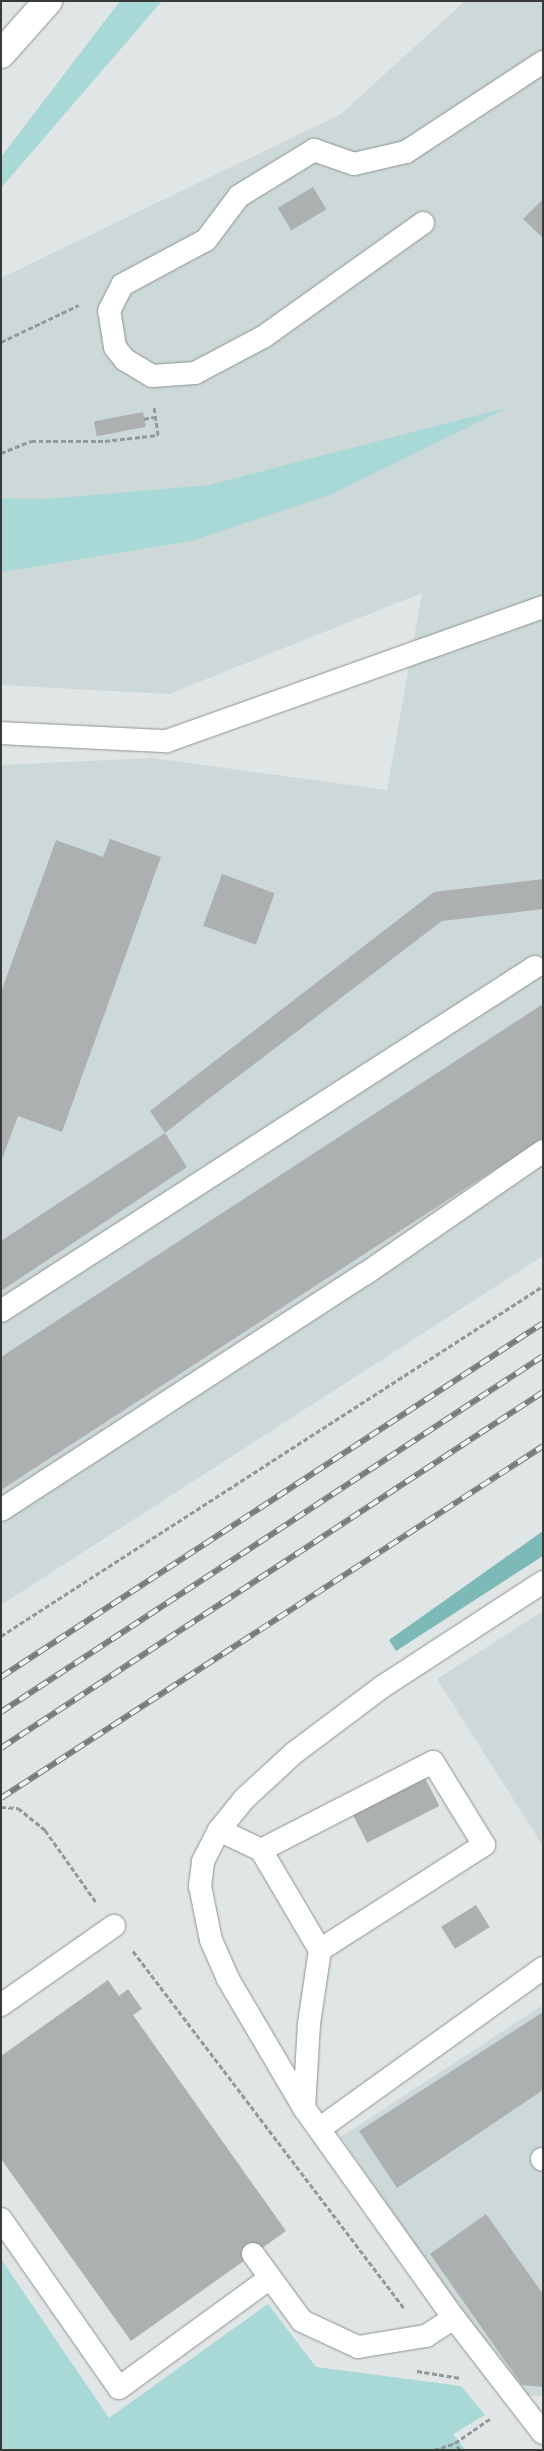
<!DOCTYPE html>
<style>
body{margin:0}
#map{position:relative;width:544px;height:2451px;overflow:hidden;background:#e0e5e5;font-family:"Noto Serif",serif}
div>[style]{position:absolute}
.built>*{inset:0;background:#ccd9d8}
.green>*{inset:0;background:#a8d9d7}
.forest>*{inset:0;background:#7dbab7}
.building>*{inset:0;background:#acb0b0;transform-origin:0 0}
.path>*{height:3px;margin-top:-1.5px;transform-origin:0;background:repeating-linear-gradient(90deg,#949898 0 5px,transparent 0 7.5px)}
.roads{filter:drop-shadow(0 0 1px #8e9292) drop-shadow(0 0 1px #8e9292)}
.lane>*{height:22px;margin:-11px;padding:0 11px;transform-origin:11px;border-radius:11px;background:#fff}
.secondary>*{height:28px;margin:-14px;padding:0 14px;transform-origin:14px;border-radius:14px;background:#fff}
.rail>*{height:5.5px;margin-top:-2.75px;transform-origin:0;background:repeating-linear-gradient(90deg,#eef3f2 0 11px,#787b7b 0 22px);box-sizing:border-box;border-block:1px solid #787b7b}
span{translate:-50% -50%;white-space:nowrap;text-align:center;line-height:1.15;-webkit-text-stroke:4px #eef3f2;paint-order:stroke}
.frame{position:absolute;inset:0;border:2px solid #383a3a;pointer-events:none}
</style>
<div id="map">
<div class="built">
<i style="clip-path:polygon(465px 1px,543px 1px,543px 1256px,1px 1605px,1px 765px,152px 758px,387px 790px,422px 593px,169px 694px,1px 685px,1px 278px,341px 114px)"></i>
<i style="clip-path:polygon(543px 1611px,543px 1846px,437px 1679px)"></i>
<i style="clip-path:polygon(543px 2005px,543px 2396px,516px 2395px,341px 2137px)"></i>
</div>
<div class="green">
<i style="clip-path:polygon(120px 1px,162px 1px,1px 188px,1px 157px)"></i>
<i style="clip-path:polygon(509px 407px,332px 494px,191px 541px,1px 572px,1px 498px,47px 499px,209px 485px)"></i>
<i style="clip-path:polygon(1px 2259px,109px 2418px,268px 2304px,316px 2367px,461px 2386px,485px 2415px,453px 2434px,466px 2450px,1px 2450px)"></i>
</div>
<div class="forest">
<i style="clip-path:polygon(543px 1531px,543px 1556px,396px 1651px,389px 1640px)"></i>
</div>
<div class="building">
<i style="left:313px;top:187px;width:26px;height:41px;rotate:59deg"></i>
<i style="clip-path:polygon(543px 199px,543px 238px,523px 219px)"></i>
<i style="left:143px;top:412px;width:15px;height:50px;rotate:79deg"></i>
<i style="clip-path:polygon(110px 839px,161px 857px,62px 1132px,18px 1116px,1px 1162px,1px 992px,56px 840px,103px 857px)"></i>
<i style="left:222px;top:874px;width:56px;height:55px;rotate:20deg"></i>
<i style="clip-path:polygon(543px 879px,543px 909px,442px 921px,207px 1100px,165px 1133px,187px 1167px,1px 1291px,1px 1241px,165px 1133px,150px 1111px,434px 892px)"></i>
<i style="clip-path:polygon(543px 1004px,543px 1138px,1px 1490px,1px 1357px)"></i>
<i style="left:423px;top:1774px;width:36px;height:81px;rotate:63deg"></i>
<i style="left:476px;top:1905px;width:26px;height:41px;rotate:58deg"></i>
<i style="clip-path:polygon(108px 1980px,119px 1996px,128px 1989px,142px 2009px,133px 2015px,286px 2231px,131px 2341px,1px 2159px,1px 2056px)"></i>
<i style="clip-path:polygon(543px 2012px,543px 2090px,397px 2188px,359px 2131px)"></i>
<i style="clip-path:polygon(486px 2214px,543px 2294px,543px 2387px,522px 2385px,430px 2254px)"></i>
</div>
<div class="path">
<i style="left:1px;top:342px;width:86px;rotate:-25.4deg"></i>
<i style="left:144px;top:419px;width:10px;rotate:-11deg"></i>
<i style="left:1px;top:453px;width:32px;rotate:-22deg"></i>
<i style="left:31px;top:441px;width:74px"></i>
<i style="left:105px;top:441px;width:53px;rotate:-6.5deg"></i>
<i style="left:158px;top:435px;width:28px;rotate:-98deg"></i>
<i style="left:1px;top:1636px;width:645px;rotate:-32.85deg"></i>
<i style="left:1px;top:1807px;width:17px;rotate:3deg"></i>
<i style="left:18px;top:1808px;width:35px;rotate:39deg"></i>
<i style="left:45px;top:1830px;width:88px;rotate:54.7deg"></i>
<i style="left:133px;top:1951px;width:448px;rotate:52.8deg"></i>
<i style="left:417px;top:2371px;width:44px;rotate:9.2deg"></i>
<i style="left:434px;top:2450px;width:22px;rotate:-18deg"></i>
<i style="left:460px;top:2450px;width:9px;rotate:-126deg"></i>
<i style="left:455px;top:2443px;width:44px;rotate:-34.8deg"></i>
</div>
<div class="roads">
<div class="lane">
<i style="left:423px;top:223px;width:196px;rotate:144.5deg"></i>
<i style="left:263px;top:337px;width:77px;rotate:152.1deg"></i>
<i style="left:195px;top:373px;width:43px;rotate:176deg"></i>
<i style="left:152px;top:376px;width:31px;rotate:-149deg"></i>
<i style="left:125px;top:360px;width:16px;rotate:-128deg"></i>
<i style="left:115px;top:347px;width:36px;rotate:-99deg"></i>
<i style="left:109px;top:311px;width:29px;rotate:-63deg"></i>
<i style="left:122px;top:285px;width:95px;rotate:-28.2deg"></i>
<i style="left:206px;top:240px;width:55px;rotate:-53.1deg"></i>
<i style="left:239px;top:196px;width:88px;rotate:-31.5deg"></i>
<i style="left:314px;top:150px;width:42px;rotate:19.3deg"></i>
<i style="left:354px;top:164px;width:53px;rotate:-13deg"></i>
<i style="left:406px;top:152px;width:164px;rotate:-33.3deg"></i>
<i style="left:1px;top:733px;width:166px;rotate:2.8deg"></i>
<i style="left:167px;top:741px;width:399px;rotate:-19.6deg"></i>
<i style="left:1px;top:1311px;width:635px;rotate:-32.79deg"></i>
<i style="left:1px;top:1510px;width:434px;rotate:-33deg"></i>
<i style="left:365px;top:1274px;width:216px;rotate:-34.6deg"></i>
<i style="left:543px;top:1582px;width:192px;rotate:146.9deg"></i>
<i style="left:382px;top:1687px;width:110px;rotate:143.1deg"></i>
<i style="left:294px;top:1753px;width:67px;rotate:137.4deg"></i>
<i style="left:245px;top:1798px;width:41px;rotate:129.1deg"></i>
<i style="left:219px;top:1830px;width:36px;rotate:117deg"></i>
<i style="left:203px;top:1862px;width:24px;rotate:97deg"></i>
<i style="left:200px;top:1886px;width:55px;rotate:78.5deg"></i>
<i style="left:211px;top:1940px;width:43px;rotate:66.4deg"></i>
<i style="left:228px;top:1979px;width:150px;rotate:59.5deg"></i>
<i style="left:304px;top:2108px;width:258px;rotate:54.5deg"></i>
<i style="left:454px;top:2318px;width:145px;rotate:52.3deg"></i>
<i style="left:219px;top:1830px;width:47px;rotate:25.5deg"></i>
<i style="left:261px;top:1850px;width:193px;rotate:-27.1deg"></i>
<i style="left:433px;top:1762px;width:97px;rotate:58.4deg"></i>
<i style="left:484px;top:1845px;width:195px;rotate:147.4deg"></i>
<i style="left:320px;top:1950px;width:75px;rotate:98.5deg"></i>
<i style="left:309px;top:2024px;width:84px;rotate:93.4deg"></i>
<i style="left:261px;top:1850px;width:116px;rotate:59.5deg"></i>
<i style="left:1px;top:2005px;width:138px;rotate:-35deg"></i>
<i style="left:319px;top:2129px;width:276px;rotate:-35.7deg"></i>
<i style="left:542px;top:2159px;width:1px;rotate:45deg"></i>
<i style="left:1px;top:2219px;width:206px;rotate:55.1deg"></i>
<i style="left:119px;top:2388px;width:187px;rotate:-36.1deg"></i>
<i style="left:253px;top:2254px;width:83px;rotate:53.8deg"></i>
<i style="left:302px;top:2321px;width:62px;rotate:24.9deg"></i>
<i style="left:358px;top:2347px;width:69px;rotate:-9.2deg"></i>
<i style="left:426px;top:2336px;width:33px;rotate:-33deg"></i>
</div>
<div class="secondary">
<i style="left:1px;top:54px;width:71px;rotate:-48.4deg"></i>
</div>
</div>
<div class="rail">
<i style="left:1px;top:1677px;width:647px;rotate:-33.15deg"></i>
<i style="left:1px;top:1712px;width:648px;rotate:-33.3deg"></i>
<i style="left:1px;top:1748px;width:648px;rotate:-33.3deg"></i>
<i style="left:1px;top:1798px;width:646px;rotate:-33deg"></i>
</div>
<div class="frame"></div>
</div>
